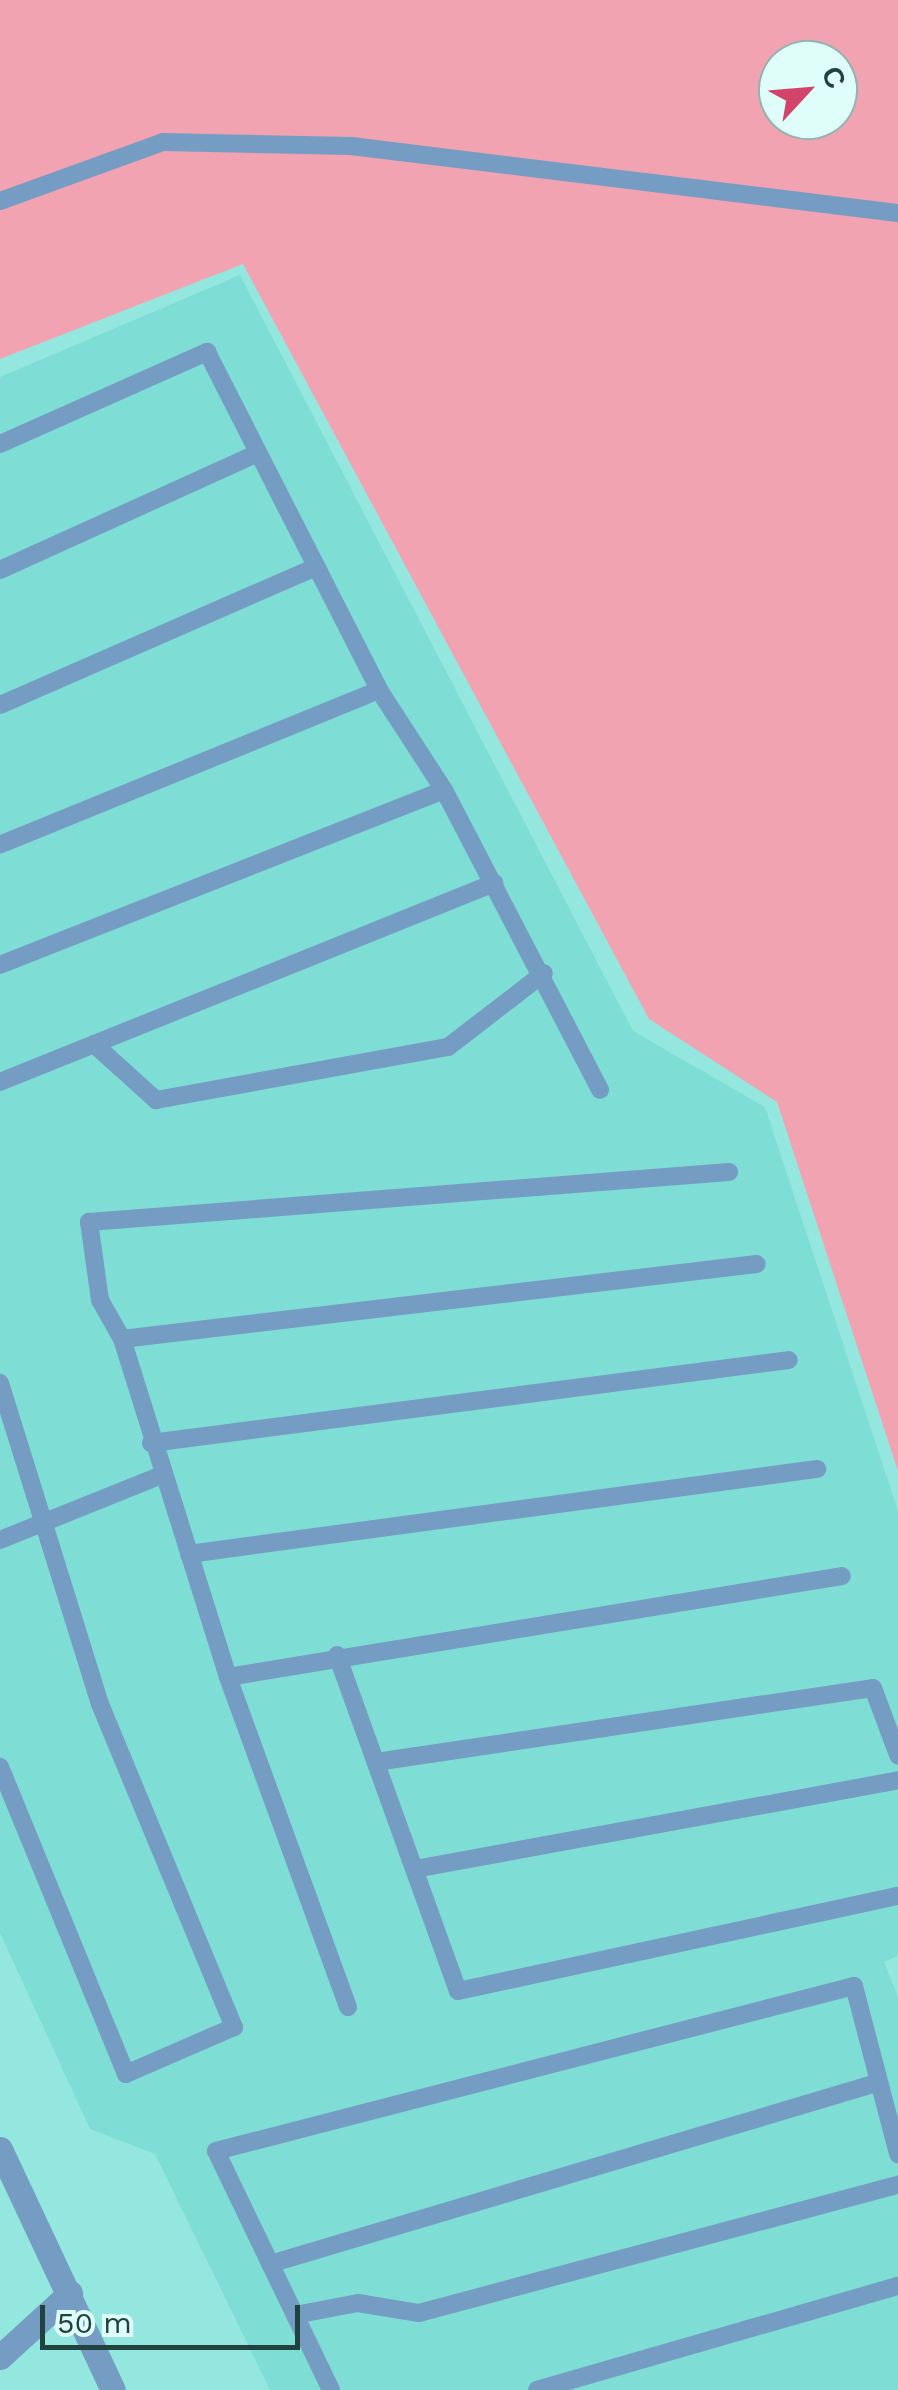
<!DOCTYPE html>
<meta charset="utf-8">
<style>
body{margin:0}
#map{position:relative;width:898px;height:2390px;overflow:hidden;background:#94e7df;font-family:"Work Sans",sans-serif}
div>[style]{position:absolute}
.built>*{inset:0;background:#7eded5}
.green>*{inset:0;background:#f2a3b1}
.lane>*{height:18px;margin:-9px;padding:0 9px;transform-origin:9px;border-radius:9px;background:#759cc2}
.street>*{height:25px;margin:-12.5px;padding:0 12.5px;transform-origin:12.5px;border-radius:12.5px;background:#759cc2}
span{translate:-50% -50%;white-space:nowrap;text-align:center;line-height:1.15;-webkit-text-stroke:8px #dffefa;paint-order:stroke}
.north{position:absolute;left:758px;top:40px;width:100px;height:100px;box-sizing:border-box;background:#dffefa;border:2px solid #93b3b0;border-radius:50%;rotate:64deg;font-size:28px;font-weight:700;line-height:40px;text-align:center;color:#204340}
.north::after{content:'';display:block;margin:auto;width:35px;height:45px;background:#d3446b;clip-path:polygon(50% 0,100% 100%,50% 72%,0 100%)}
.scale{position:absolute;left:40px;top:2305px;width:260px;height:45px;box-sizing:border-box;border:5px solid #204340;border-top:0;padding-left:12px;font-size:30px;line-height:35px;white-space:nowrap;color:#204340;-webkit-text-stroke:8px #dffefa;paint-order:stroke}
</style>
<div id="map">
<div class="built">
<i style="clip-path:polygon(240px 275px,633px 1031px,765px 1107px,898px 1511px,898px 1956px,884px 1962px,898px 1997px,898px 2390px,270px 2390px,155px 2154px,90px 2129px,0 1933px,0 377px)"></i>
</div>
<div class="green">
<i style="clip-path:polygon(evenodd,0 0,898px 0,898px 1471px,777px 1102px,649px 1019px,243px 264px,0 359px,0 0,778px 60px,838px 60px,838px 120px,778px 120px,778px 60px)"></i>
</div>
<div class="lane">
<i style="left:0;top:201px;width:173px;rotate:-19.9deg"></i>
<i style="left:163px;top:142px;width:188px;rotate:1.2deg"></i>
<i style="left:351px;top:146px;width:551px;rotate:6.98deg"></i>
<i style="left:0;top:444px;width:227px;rotate:-24deg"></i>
<i style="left:207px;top:352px;width:379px;rotate:63deg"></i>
<i style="left:379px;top:690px;width:409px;rotate:157.8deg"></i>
<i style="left:0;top:570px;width:283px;rotate:-24.4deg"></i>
<i style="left:379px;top:690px;width:119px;rotate:57deg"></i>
<i style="left:444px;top:790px;width:338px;rotate:62.5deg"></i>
<i style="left:0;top:705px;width:345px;rotate:-23.6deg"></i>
<i style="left:0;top:965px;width:477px;rotate:-21.5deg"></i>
<i style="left:94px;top:1044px;width:84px;rotate:42.1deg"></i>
<i style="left:156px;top:1100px;width:297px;rotate:-10.3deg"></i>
<i style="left:448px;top:1047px;width:121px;rotate:-37.6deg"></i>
<i style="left:0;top:1082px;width:533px;rotate:-21.94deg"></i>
<i style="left:122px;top:1339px;width:639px;rotate:-6.74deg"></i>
<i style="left:0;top:1383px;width:336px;rotate:72.7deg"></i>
<i style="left:100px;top:1704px;width:350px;rotate:67.5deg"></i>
<i style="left:234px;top:2027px;width:118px;rotate:156.5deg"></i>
<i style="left:126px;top:2074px;width:332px;rotate:-112.3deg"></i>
<i style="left:151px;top:1443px;width:643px;rotate:-7.41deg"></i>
<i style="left:0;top:1540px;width:175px;rotate:-21.9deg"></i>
<i style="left:189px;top:1554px;width:634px;rotate:-7.71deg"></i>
<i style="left:337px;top:1655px;width:357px;rotate:70.2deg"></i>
<i style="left:458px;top:1991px;width:450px;rotate:-12.2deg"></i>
<i style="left:228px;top:1677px;width:622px;rotate:-9.34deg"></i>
<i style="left:376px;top:1762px;width:502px;rotate:-8.47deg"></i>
<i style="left:873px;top:1688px;width:72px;rotate:69.5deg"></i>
<i style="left:415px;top:1869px;width:491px;rotate:-10.4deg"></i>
<i style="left:348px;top:2007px;width:351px;rotate:-110deg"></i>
<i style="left:228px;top:1677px;width:354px;rotate:-107.4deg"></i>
<i style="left:122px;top:1339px;width:45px;rotate:-119.4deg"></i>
<i style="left:100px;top:1300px;width:79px;rotate:-98deg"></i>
<i style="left:89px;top:1222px;width:642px;rotate:-4.47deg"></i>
<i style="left:270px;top:2264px;width:629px;rotate:-16.62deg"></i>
<i style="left:295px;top:2315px;width:64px;rotate:-10.8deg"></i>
<i style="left:358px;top:2303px;width:62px;rotate:9.3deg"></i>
<i style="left:419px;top:2313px;width:496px;rotate:-15deg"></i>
<i style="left:331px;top:2390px;width:265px;rotate:-115.7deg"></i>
<i style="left:216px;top:2151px;width:659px;rotate:-14.5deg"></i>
<i style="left:854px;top:1986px;width:174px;rotate:75.3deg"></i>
<i style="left:537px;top:2390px;width:376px;rotate:-16.1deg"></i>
</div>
<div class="street">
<i style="left:0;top:2149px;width:266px;rotate:64.9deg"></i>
<i style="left:0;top:2357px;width:95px;rotate:-42.4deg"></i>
</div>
<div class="north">С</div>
<div class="scale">50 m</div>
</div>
